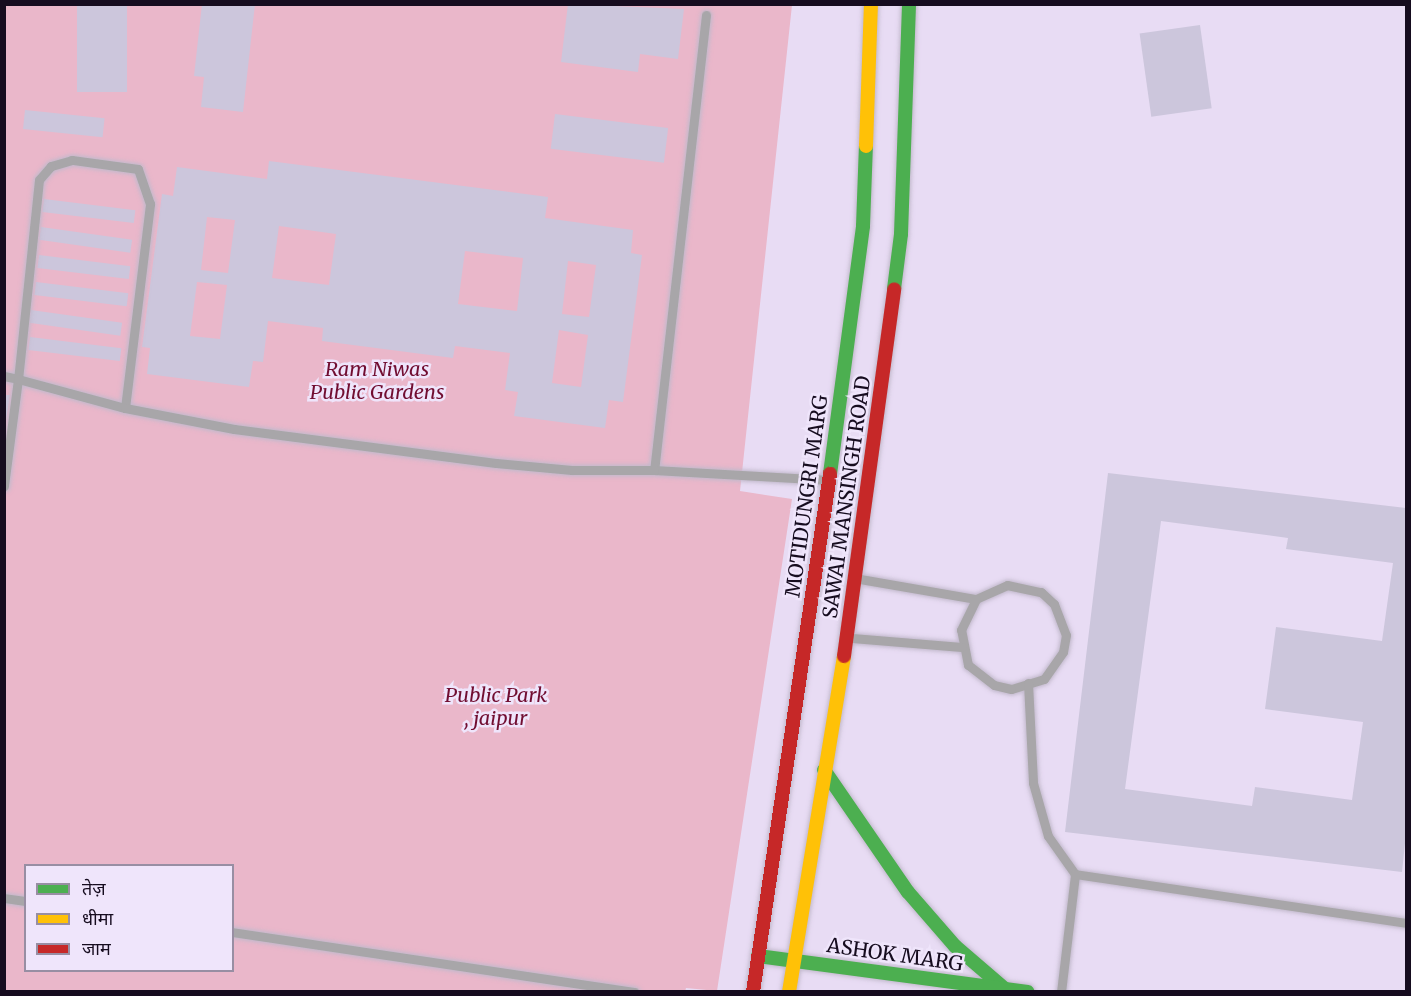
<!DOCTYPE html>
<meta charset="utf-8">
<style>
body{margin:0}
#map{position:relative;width:1411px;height:996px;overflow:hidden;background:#e8dcf4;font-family:Merriweather,"Noto Sans Devanagari",serif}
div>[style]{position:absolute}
.green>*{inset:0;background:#eab7ca}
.building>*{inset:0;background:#ccc6dc;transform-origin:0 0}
.roads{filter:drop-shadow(0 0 2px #c2b9cc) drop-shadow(0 0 2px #c2b9cc)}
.lane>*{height:9px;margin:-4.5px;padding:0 4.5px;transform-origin:4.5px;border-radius:4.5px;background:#a8a6a9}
.fast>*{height:14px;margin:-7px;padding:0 7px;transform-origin:7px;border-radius:7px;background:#4caf50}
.slow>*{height:14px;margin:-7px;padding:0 7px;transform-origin:7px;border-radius:7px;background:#ffc107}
.jam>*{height:14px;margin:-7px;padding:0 7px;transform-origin:7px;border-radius:7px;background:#c62828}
span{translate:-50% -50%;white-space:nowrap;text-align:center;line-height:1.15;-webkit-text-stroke:5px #efe5fb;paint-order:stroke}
.park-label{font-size:20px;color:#710d31;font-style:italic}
.street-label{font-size:20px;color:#160c1f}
.frame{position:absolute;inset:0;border:6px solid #160c1f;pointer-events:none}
.legend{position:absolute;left:24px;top:864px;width:210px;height:108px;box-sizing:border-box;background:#efe5fb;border:2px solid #988ea3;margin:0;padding:8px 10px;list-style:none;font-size:18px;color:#160c1f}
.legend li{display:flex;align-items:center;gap:12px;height:30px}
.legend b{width:30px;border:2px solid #988ea3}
</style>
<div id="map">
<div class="green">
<i style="clip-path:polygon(evenodd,5px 5px,792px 5px,740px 491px,792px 499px,717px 991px,686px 988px,685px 992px,5px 992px,5px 5px,26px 866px,232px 866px,232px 970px,26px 970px,26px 866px)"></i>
</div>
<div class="building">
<i style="left:77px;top:4px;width:50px;height:88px"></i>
<i style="clip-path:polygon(202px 4px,255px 4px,243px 112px,201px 107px,204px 77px,194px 76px)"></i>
<i style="clip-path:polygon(568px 4px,684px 9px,678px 59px,640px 54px,638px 72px,561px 62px)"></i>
<i style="left:1200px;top:25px;width:84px;height:61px;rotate:82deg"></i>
<i style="left:25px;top:110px;width:80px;height:19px;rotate:6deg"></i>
<i style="left:555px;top:114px;width:114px;height:35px;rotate:7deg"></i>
<i style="clip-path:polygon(evenodd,269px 161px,548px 197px,545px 218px,633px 230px,631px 253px,642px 255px,623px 402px,609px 400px,605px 428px,514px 416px,518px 392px,505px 390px,510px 353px,455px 346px,453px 358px,322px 341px,323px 328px,268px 321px,263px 362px,253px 361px,249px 387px,147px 374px,150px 348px,142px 347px,162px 194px,173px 196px,177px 167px,267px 179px,269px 161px,207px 217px,235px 220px,228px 273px,201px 270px,207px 217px,269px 161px,279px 226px,336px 234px,329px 285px,272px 278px,279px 226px,269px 161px,465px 251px,523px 258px,517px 311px,458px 304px,465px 251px,269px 161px,568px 261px,596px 265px,589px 317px,562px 314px,568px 261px,269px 161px,197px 282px,227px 285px,220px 339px,190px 336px,197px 282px,269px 161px,559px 330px,588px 335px,581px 387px,552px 383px,559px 330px)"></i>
<i style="left:44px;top:199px;width:92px;height:13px;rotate:7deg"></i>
<i style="left:41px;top:227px;width:92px;height:13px;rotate:8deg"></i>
<i style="left:39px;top:255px;width:92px;height:13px;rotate:7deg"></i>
<i style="left:36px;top:282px;width:93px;height:13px;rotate:7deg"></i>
<i style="left:31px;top:310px;width:92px;height:13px;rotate:8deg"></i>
<i style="left:30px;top:337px;width:92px;height:13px;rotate:7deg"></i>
<i style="clip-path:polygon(4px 395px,10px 395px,6px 421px,4px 421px)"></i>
<i style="clip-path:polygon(evenodd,1108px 473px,1406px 508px,1406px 834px,1402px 872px,1065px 832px,1108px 473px,1161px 521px,1288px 538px,1286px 549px,1393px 563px,1382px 641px,1276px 627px,1265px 709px,1363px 722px,1352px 800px,1255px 787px,1252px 806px,1125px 789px,1161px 521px)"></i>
</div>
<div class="roads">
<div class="lane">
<i style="left:706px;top:15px;width:458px;rotate:96.5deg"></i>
<i style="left:654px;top:470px;width:171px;rotate:3.3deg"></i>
<i style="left:4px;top:376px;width:14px;rotate:12deg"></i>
<i style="left:18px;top:379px;width:108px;rotate:97.5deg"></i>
<i style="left:125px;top:408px;width:206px;rotate:-83deg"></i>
<i style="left:150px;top:204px;width:37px;rotate:-109deg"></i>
<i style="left:138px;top:169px;width:67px;rotate:-172.2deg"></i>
<i style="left:72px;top:160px;width:22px;rotate:164deg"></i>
<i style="left:51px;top:166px;width:18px;rotate:131deg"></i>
<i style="left:39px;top:180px;width:200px;rotate:96deg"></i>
<i style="left:18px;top:379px;width:111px;rotate:15.2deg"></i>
<i style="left:125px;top:408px;width:111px;rotate:10.9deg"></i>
<i style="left:234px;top:429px;width:264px;rotate:7.4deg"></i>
<i style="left:496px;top:463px;width:76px;rotate:5.3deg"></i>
<i style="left:572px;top:470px;width:82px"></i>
<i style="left:860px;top:579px;width:118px;rotate:9.8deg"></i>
<i style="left:976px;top:599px;width:34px;rotate:-24deg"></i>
<i style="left:1007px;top:585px;width:35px;rotate:12deg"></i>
<i style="left:1041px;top:592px;width:18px;rotate:43deg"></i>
<i style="left:1054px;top:604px;width:33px;rotate:69deg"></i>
<i style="left:1066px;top:635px;width:17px;rotate:100deg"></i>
<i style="left:1063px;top:652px;width:33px;rotate:125deg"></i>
<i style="left:1044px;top:679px;width:34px;rotate:163deg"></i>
<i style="left:1011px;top:689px;width:17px;rotate:-167deg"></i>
<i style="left:994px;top:685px;width:33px;rotate:-142deg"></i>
<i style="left:968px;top:665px;width:36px;rotate:-101deg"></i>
<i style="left:961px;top:630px;width:34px;rotate:-64deg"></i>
<i style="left:852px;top:638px;width:110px;rotate:4.7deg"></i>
<i style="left:1028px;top:683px;width:100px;rotate:87.1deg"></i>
<i style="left:1033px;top:783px;width:55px;rotate:74.2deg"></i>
<i style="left:1048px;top:836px;width:47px;rotate:54.6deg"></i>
<i style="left:1075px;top:874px;width:335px;rotate:8.4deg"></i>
<i style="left:4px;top:898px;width:22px;rotate:8deg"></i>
<i style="left:232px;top:932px;width:407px;rotate:8.5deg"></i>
<i style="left:1061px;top:992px;width:119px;rotate:-83.2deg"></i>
</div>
<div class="fast">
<i style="left:894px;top:289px;width:55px;rotate:-82.7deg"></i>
<i style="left:901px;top:234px;width:230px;rotate:-88deg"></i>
<i style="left:830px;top:474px;width:250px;rotate:-82.4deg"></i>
<i style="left:863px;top:226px;width:80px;rotate:-87.9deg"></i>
<i style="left:824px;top:770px;width:148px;rotate:55.5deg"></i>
<i style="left:908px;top:892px;width:72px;rotate:49deg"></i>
<i style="left:955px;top:946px;width:66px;rotate:40.7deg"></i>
<i style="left:758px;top:956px;width:272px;rotate:7.6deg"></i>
</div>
<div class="slow">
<i style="left:866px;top:146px;width:142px;rotate:-88deg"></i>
<i style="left:789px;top:992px;width:340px;rotate:-80.7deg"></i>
</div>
<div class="jam">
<i style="left:844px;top:656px;width:370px;rotate:-82.2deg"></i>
<i style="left:753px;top:992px;width:524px;rotate:-81.54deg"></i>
</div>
</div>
<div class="park-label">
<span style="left:377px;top:380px">Ram Niwas<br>Public Gardens</span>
<span style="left:496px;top:706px">Public Park<br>, jaipur</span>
</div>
<div class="street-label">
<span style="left:806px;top:496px;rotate:-82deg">MOTIDUNGRI MARG</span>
<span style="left:846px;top:497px;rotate:-82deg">SAWAI MANSINGH ROAD</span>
<span style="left:895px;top:954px;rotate:8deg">ASHOK MARG</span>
</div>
<div class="frame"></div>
<ul class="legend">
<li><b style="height:8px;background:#4caf50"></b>तेज़</li>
<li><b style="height:8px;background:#ffc107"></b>धीमा</li>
<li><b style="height:8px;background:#c62828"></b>जाम</li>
</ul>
</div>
